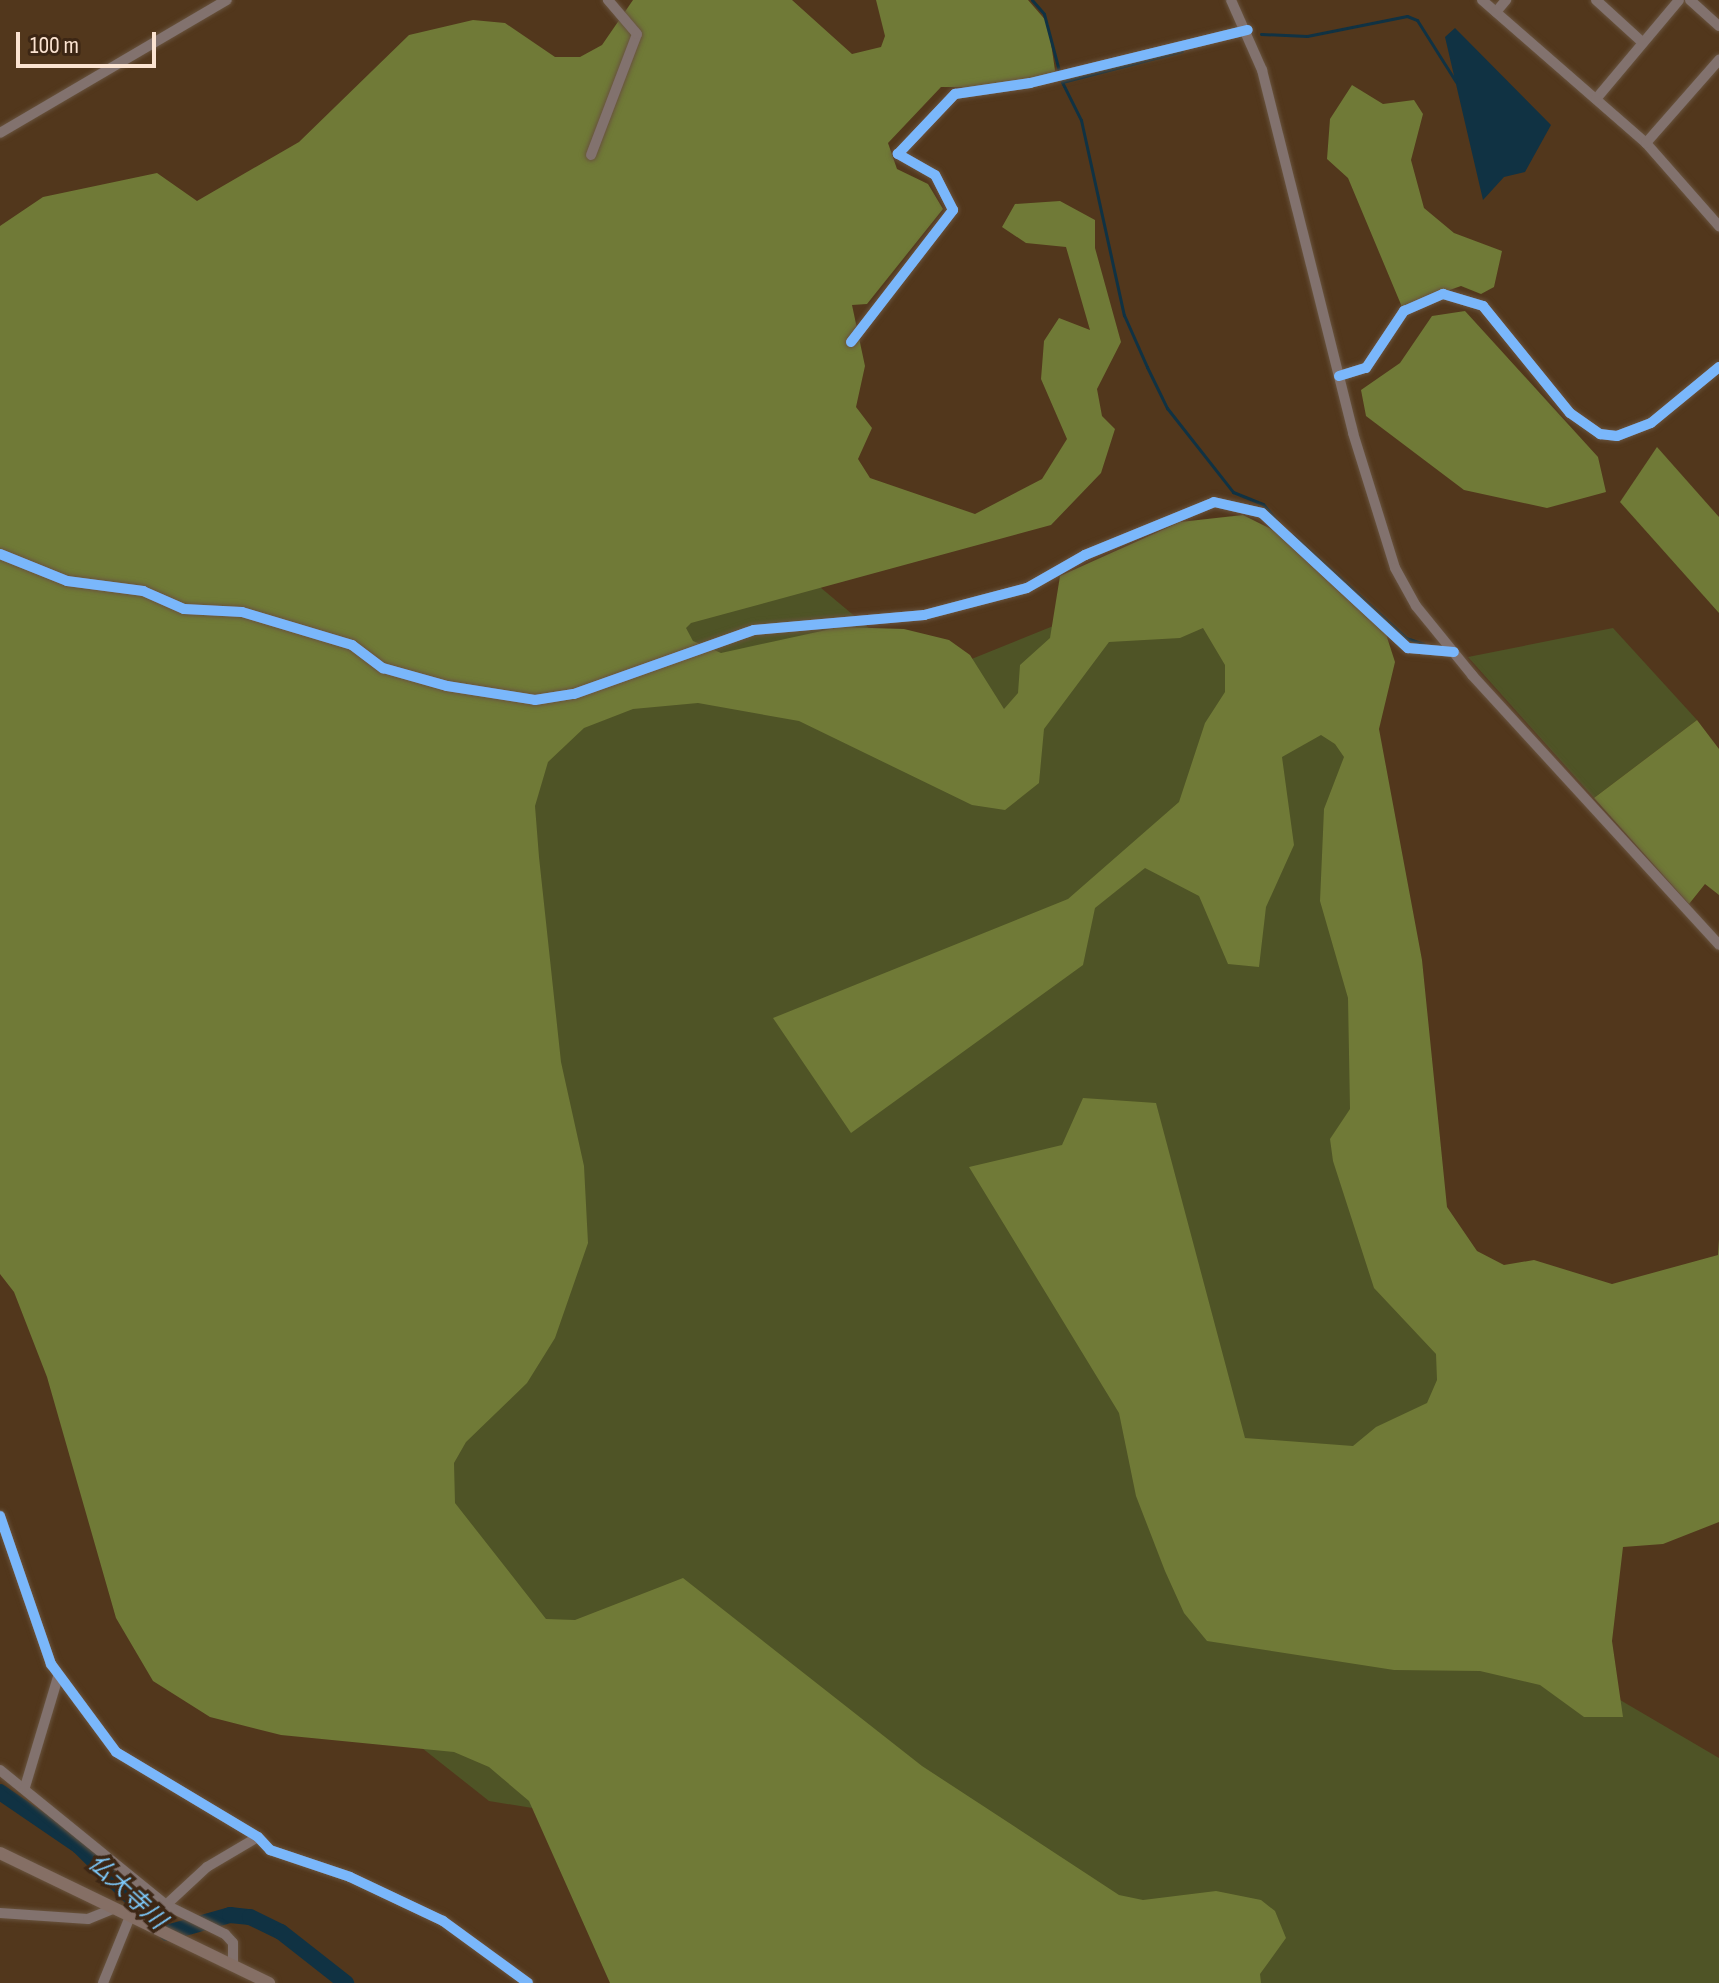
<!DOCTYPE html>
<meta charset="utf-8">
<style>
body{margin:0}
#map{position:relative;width:1719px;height:1983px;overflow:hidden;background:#52371c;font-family:"Sofia Sans Condensed","Noto Sans JP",sans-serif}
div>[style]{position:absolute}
.green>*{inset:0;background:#4f5426}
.forest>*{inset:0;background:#707a37}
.water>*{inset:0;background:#103243}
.stream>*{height:3px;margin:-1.5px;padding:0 1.5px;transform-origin:1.5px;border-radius:1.5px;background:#103243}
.river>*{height:16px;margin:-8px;padding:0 8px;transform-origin:8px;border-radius:8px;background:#103243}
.roads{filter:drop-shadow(0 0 2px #68533e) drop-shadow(0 0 2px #68533e)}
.minor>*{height:10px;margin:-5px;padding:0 5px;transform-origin:5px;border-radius:5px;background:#82726e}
.major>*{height:12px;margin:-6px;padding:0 6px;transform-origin:6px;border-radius:6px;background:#856f65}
.cycleway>*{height:10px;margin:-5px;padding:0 5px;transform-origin:5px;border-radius:5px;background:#7ab7fb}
span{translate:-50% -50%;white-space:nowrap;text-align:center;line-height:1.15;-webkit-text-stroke:7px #3c2614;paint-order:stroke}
.water-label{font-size:24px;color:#7dc9fa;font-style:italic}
.scale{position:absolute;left:16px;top:32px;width:140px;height:36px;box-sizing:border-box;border:4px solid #fbe3d1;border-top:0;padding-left:10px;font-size:24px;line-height:28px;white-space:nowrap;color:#fbe3d1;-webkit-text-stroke:6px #3c2614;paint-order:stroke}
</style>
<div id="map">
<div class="green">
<i style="clip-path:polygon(1242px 550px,1355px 711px,1449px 1415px,1213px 1605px,1586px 1680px,1719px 1758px,1719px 1983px,741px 1983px,612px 1821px,489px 1801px,288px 1642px,128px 695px,789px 561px,927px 677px)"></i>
<i style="clip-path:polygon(1613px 628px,1697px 720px,1594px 798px,1468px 657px)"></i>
</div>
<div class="forest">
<i style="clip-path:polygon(633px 0,792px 0,852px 54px,881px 47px,885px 36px,876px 0,1028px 0,1048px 23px,1056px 77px,1031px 88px,941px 87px,888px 143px,897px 169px,928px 184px,943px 209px,867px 304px,852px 305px,865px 366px,856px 407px,872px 428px,858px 459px,870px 478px,975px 514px,1042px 479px,1067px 439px,1041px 379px,1044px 341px,1059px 318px,1090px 330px,1066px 247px,1026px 243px,1002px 227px,1015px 204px,1060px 201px,1095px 220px,1095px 248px,1121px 342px,1097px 389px,1102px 416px,1115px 429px,1101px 473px,1051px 525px,691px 623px,686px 628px,693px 641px,721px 653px,840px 627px,904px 629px,949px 640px,970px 655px,1004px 709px,1018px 693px,1020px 665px,1050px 638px,1060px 576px,1180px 522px,1243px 515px,1271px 529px,1300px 548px,1385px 631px,1395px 662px,1379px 729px,1422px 960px,1447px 1207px,1477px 1251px,1504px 1265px,1534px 1260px,1612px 1284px,1718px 1255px,1719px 1239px,1719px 1522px,1663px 1544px,1623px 1547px,1612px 1641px,1623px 1717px,1584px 1717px,1540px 1685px,1480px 1671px,1394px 1670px,1207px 1641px,1184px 1613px,1165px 1571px,1136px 1496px,1119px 1413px,969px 1167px,1062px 1145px,1083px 1098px,1156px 1103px,1245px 1438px,1353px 1446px,1376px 1427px,1427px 1403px,1437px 1380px,1436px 1354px,1374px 1288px,1333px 1161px,1330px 1139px,1350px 1109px,1348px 998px,1320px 901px,1324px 809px,1344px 757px,1335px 744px,1321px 735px,1282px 757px,1294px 845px,1266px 907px,1259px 967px,1228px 964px,1199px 896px,1145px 868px,1095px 908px,1083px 965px,851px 1133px,773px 1018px,1068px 899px,1179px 802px,1205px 723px,1225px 692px,1225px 665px,1203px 628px,1180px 638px,1109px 642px,1044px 729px,1039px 783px,1005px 810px,972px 805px,799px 721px,698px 703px,633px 709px,584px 728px,548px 762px,535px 806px,539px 857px,561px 1062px,584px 1166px,588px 1243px,555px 1338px,527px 1383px,466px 1442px,454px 1463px,455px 1503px,546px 1619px,575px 1620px,683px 1578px,922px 1766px,1119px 1895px,1143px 1900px,1216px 1891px,1261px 1900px,1275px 1911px,1286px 1938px,1260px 1974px,1261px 1983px,610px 1983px,529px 1801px,489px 1767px,454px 1752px,281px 1735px,210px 1717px,153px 1681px,116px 1618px,47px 1377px,14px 1292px,0 1274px,0 226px,43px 197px,157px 173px,197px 201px,299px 142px,409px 35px,473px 20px,505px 23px,555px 57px,580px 57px,602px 45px)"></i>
<i style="clip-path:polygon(1352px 85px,1383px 104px,1414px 100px,1423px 114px,1411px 160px,1424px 208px,1454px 233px,1502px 251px,1494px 287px,1481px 294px,1461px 286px,1402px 307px,1348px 178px,1327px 159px,1330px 119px)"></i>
<i style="clip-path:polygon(1465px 311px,1598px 457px,1606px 492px,1547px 508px,1464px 490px,1366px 416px,1361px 390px,1400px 363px,1432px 316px)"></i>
<i style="clip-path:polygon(1657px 447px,1719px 517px,1719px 613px,1620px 502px)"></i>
<i style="clip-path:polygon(1697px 720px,1719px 749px,1719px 895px,1705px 884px,1689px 904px,1594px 798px)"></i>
</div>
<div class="water">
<i style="clip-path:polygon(1455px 28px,1551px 125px,1525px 172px,1504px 177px,1483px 200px,1445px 37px)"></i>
</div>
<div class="stream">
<i style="left:1032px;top:0;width:18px;rotate:49deg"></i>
<i style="left:1044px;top:14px;width:70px;rotate:75.2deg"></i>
<i style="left:1062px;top:82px;width:42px;rotate:63.4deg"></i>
<i style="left:1081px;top:120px;width:200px;rotate:77.6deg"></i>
<i style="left:1124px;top:315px;width:57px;rotate:66.1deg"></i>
<i style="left:1147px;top:367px;width:46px;rotate:64deg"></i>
<i style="left:1167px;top:408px;width:107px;rotate:51.8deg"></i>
<i style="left:1233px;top:492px;width:32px;rotate:22deg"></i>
<i style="left:1263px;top:504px;width:23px;rotate:50deg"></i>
<i style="left:1261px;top:34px;width:46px;rotate:2.5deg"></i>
<i style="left:1307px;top:36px;width:102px;rotate:-11.3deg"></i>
<i style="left:1407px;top:16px;width:11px;rotate:22deg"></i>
<i style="left:1417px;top:20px;width:73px;rotate:57.8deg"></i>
<i style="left:1062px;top:82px;width:124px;rotate:-14.5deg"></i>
<i style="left:1293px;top:535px;width:153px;rotate:42.3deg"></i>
<i style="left:1406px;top:638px;width:19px;rotate:18deg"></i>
</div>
<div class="river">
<i style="left:0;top:1792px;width:96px;rotate:34.4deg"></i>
<i style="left:79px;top:1846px;width:124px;rotate:44.7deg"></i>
<i style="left:167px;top:1933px;width:66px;rotate:-15.9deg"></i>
<i style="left:230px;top:1915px;width:20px;rotate:6deg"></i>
<i style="left:250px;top:1917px;width:34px;rotate:26deg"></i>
<i style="left:281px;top:1932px;width:83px;rotate:38.1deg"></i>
</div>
<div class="roads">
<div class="minor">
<i style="left:1231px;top:0;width:77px;rotate:66.1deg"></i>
<i style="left:1262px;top:70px;width:374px;rotate:75.9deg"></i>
<i style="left:1353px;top:433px;width:141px;rotate:72.7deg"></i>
<i style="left:1395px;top:568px;width:43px;rotate:61.1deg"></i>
<i style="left:1416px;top:606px;width:89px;rotate:50.9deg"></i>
<i style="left:1472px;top:675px;width:366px;rotate:47.5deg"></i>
<i style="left:1482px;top:0;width:218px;rotate:41.1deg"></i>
<i style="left:1646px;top:143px;width:111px;rotate:48.7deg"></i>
<i style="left:1596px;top:0;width:62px;rotate:42.4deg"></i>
<i style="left:1690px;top:0;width:39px;rotate:42deg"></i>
<i style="left:1496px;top:12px;width:16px;rotate:-50deg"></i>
<i style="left:1596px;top:99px;width:129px;rotate:-50deg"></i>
<i style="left:0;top:133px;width:263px;rotate:-30.4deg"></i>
<i style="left:1646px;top:143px;width:111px;rotate:-48.7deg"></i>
<i style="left:591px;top:155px;width:129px;rotate:-69.2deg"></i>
<i style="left:637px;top:34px;width:45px;rotate:-130.5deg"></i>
<i style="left:851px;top:342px;width:167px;rotate:-52.3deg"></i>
<i style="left:953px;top:210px;width:39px;rotate:-117deg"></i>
<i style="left:935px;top:175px;width:43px;rotate:-150.4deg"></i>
<i style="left:898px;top:154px;width:83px;rotate:-46.5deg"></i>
<i style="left:955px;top:94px;width:76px;rotate:-8.3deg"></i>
<i style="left:1030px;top:83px;width:224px;rotate:-13.7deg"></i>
<i style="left:1339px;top:376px;width:28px;rotate:-17deg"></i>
<i style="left:1366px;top:368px;width:69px;rotate:-56.3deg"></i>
<i style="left:1404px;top:311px;width:43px;rotate:-23.6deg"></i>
<i style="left:1443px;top:294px;width:42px;rotate:16.7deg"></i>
<i style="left:1483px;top:306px;width:138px;rotate:50.9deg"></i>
<i style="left:1570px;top:413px;width:37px;rotate:35deg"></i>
<i style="left:1600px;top:434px;width:17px;rotate:7deg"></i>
<i style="left:1617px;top:436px;width:36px;rotate:-21deg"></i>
<i style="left:1651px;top:423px;width:88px;rotate:-39.5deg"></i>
<i style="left:0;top:554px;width:72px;rotate:21.9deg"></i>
<i style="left:67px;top:581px;width:77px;rotate:7.5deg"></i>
<i style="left:143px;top:591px;width:45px;rotate:23.7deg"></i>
<i style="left:184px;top:609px;width:58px;rotate:3deg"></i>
<i style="left:242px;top:612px;width:115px;rotate:16.7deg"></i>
<i style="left:352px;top:645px;width:39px;rotate:37deg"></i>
<i style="left:383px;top:668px;width:66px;rotate:15.7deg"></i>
<i style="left:447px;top:686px;width:89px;rotate:9deg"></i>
<i style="left:535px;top:700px;width:39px;rotate:-9deg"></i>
<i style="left:574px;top:694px;width:191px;rotate:-19.6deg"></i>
<i style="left:754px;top:630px;width:171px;rotate:-5deg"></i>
<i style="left:924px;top:615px;width:106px;rotate:-14.7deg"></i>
<i style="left:1027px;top:588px;width:67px;rotate:-29.6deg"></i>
<i style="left:1085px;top:555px;width:139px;rotate:-22.3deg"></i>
<i style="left:1214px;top:502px;width:49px;rotate:12.9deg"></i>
<i style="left:1262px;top:513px;width:199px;rotate:42.8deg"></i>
<i style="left:1408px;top:648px;width:46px;rotate:5deg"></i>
<i style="left:0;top:1516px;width:157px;rotate:71deg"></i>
<i style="left:51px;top:1664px;width:109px;rotate:53.5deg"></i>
<i style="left:116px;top:1752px;width:165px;rotate:30.9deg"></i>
<i style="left:258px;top:1837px;width:18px;rotate:47deg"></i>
<i style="left:270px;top:1850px;width:84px;rotate:18.6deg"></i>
<i style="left:350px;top:1877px;width:103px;rotate:25.3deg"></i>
<i style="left:443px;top:1921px;width:105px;rotate:36.1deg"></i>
<i style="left:0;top:1770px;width:214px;rotate:39.1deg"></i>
<i style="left:166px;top:1905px;width:66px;rotate:26.2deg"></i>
<i style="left:225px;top:1934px;width:12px;rotate:48deg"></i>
<i style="left:233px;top:1943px;width:22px;rotate:90deg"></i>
<i style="left:25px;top:1787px;width:115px;rotate:-73.3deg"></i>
<i style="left:166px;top:1905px;width:56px;rotate:-42.8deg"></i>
<i style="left:207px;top:1867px;width:59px;rotate:-30.5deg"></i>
<i style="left:0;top:1913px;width:88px;rotate:3.9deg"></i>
<i style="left:88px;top:1919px;width:27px;rotate:-22deg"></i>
<i style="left:103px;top:1983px;width:104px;rotate:-67.9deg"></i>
</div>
<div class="major">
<i style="left:0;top:1853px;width:299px;rotate:25.8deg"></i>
</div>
</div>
<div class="cycleway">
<i style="left:851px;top:342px;width:167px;rotate:-52.3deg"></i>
<i style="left:953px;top:210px;width:39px;rotate:-117deg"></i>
<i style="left:935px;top:175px;width:43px;rotate:-150.4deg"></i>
<i style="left:898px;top:154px;width:83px;rotate:-46.5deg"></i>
<i style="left:955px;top:94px;width:76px;rotate:-8.3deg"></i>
<i style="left:1030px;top:83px;width:224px;rotate:-13.7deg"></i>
<i style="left:1339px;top:376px;width:28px;rotate:-17deg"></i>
<i style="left:1366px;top:368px;width:69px;rotate:-56.3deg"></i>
<i style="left:1404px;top:311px;width:43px;rotate:-23.6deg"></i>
<i style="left:1443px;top:294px;width:42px;rotate:16.7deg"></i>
<i style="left:1483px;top:306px;width:138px;rotate:50.9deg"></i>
<i style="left:1570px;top:413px;width:37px;rotate:35deg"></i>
<i style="left:1600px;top:434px;width:17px;rotate:7deg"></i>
<i style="left:1617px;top:436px;width:36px;rotate:-21deg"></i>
<i style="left:1651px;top:423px;width:88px;rotate:-39.5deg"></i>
<i style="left:0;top:554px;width:72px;rotate:21.9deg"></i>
<i style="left:67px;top:581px;width:77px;rotate:7.5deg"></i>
<i style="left:143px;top:591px;width:45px;rotate:23.7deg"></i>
<i style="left:184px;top:609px;width:58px;rotate:3deg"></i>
<i style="left:242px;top:612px;width:115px;rotate:16.7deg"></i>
<i style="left:352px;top:645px;width:39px;rotate:37deg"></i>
<i style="left:383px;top:668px;width:66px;rotate:15.7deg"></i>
<i style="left:447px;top:686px;width:89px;rotate:9deg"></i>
<i style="left:535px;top:700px;width:39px;rotate:-9deg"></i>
<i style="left:574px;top:694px;width:191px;rotate:-19.6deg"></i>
<i style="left:754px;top:630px;width:171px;rotate:-5deg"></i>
<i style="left:924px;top:615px;width:106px;rotate:-14.7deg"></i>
<i style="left:1027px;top:588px;width:67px;rotate:-29.6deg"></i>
<i style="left:1085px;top:555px;width:139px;rotate:-22.3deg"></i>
<i style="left:1214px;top:502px;width:49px;rotate:12.9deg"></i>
<i style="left:1262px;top:513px;width:199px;rotate:42.8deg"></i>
<i style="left:1408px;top:648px;width:46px;rotate:5deg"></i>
<i style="left:0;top:1516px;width:157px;rotate:71deg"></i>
<i style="left:51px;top:1664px;width:109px;rotate:53.5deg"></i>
<i style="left:116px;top:1752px;width:165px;rotate:30.9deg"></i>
<i style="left:258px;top:1837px;width:18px;rotate:47deg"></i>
<i style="left:270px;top:1850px;width:84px;rotate:18.6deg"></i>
<i style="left:350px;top:1877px;width:103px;rotate:25.3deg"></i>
<i style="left:443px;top:1921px;width:105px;rotate:36.1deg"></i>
</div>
<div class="water-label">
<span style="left:127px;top:1892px;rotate:43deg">仏大寺川</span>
</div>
<div class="scale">100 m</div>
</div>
